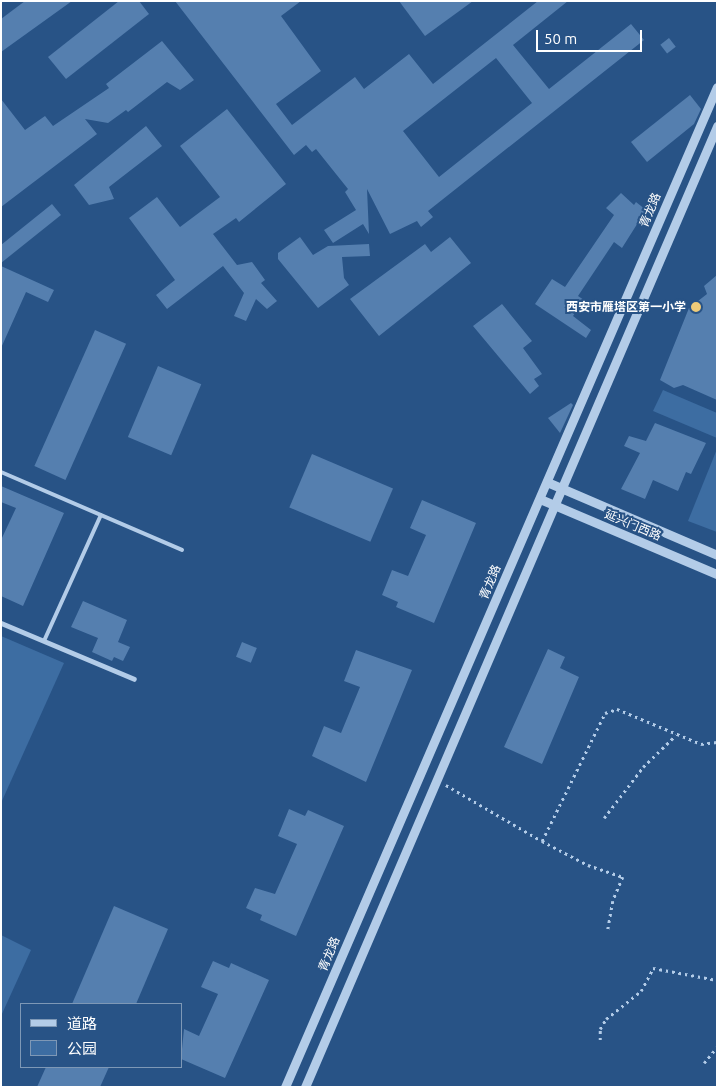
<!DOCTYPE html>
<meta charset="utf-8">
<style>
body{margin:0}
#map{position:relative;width:718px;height:1088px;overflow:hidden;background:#285386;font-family:Ubuntu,"Noto Sans SC",sans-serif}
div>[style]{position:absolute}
.green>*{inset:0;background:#3d6da2}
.building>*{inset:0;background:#557faf;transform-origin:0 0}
.path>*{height:2.5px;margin-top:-1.25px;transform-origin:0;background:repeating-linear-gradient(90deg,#b3cce8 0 2.5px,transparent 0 6.5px)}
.service>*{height:4px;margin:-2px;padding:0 2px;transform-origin:2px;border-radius:2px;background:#b3cce8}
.minor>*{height:5px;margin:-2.5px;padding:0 2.5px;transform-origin:2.5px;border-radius:2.5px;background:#b3cce8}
.tertiary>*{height:9px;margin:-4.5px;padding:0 4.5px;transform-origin:4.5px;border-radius:4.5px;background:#b3cce8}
.dots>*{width:14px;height:14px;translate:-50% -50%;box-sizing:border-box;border:2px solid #285386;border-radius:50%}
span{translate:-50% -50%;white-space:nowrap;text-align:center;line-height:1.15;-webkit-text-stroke:4px #285386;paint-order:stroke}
.street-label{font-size:12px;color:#fff}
.poi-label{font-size:12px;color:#fff;font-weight:700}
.right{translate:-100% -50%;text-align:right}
.frame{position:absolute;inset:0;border:2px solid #fff;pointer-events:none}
.legend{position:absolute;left:20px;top:1003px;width:162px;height:65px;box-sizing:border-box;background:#285386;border:1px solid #7e98b6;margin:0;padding:6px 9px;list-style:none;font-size:15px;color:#fff}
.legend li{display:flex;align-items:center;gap:10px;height:25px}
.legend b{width:25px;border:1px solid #7e98b6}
.scale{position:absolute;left:536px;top:30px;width:106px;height:22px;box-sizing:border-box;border:2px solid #fff;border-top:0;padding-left:6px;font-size:15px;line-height:18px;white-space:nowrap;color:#fff;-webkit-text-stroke:4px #285386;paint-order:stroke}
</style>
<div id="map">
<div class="green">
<i style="clip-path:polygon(663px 390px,717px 413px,717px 438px,653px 411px)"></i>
<i style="clip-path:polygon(717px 449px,717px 532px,688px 521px)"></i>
<i style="clip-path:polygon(1px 636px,64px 663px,1px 803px)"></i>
<i style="clip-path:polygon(1px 935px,31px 950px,1px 1016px)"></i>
</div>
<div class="building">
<i style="clip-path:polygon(25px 1px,72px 1px,1px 52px,1px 19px)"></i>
<i style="clip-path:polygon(119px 1px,139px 1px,149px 14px,66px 79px,48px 57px)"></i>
<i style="clip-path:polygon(evenodd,175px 1px,301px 1px,281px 16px,321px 71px,276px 104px,292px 125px,355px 77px,364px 89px,409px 54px,433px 84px,538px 1px,568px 1px,513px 45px,549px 89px,631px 24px,644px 40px,428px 211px,433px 217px,421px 227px,417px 221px,390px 234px,367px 189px,369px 234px,363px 224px,333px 243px,324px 230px,356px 210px,345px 192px,348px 189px,316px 149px,312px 152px,306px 145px,294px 155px,175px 1px,496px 58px,532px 103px,439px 177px,403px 131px,496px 58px)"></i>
<i style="clip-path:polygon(399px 1px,473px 1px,425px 36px)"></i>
<i style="left:669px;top:38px;width:11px;height:11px;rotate:52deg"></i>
<i style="clip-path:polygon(162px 41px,194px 80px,180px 90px,167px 82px,128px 112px,126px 110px,108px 123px,85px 119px,97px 134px,1px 207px,1px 99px,25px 130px,45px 116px,53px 126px,109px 88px,106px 84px)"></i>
<i style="clip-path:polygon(690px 95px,701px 109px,694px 124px,647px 162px,631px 142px)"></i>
<i style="clip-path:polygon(227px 109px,286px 184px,239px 222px,236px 218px,213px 234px,237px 265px,252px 262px,265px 280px,261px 283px,277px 301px,267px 309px,256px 299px,246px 321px,234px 316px,244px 293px,223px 266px,167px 309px,156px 295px,175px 280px,129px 218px,157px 197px,180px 227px,220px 197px,180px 146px)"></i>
<i style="clip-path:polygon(146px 126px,162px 146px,109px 187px,114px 199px,89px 205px,74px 185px)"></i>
<i style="clip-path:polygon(621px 193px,634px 205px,636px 202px,646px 210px,622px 248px,614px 242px,578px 296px,584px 300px,573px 316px,591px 330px,586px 338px,535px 304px,552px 279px,565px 287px,614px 215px,606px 208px)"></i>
<i style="clip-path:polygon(52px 204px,61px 215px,1px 263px,1px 245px)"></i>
<i style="clip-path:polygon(300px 237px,313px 255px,328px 246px,369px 244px,370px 256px,342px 257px,344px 278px,349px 285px,318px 308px,278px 259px,278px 253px)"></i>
<i style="clip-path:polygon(450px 237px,471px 263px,379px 336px,350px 299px,425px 244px,431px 252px)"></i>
<i style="clip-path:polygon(1px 266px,54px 290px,48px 302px,26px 292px,1px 348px)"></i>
<i style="clip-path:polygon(717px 275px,717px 400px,683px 385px,674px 388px,660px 380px,689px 308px,707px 294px,704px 286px)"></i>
<i style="clip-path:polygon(502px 304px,532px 341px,523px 348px,542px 374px,534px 379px,539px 386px,530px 394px,473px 326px)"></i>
<i style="left:95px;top:330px;width:34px;height:149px;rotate:24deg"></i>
<i style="left:158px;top:366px;width:47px;height:77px;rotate:23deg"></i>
<i style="clip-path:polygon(571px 403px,573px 405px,560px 433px,548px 418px)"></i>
<i style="clip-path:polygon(655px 423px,706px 443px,691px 474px,686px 472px,678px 491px,653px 480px,645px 499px,621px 489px,640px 453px,624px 446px,629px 436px,646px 441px)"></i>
<i style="left:312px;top:454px;width:88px;height:58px;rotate:23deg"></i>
<i style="clip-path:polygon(1px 486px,64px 513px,23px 606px,1px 596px,1px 540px,16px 508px,1px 502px)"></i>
<i style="clip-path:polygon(422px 500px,476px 523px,434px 623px,396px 607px,398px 602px,382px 595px,392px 570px,408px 576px,426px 535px,410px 528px)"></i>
<i style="clip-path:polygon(83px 601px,127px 620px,118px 642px,130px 647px,123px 661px,114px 657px,112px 661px,92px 652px,98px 638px,71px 627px)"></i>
<i style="left:242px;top:642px;width:16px;height:16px;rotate:22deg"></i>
<i style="clip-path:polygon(548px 649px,565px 657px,560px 668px,579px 677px,542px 764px,504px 747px)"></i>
<i style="clip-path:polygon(356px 650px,412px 670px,366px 782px,312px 756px,324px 726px,341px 733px,360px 687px,344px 681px)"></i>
<i style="clip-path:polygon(289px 809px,305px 816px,308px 810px,344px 826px,296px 936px,260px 920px,262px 915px,246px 908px,255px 888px,275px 894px,297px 844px,278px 836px)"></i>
<i style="clip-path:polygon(114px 906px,168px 929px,136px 1004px,72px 1004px)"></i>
<i style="clip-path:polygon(213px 961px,229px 968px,231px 963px,269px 980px,225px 1078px,181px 1059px,184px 1029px,199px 1036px,218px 994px,201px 987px)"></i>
<i style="clip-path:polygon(46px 1067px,109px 1067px,100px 1087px,37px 1087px)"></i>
</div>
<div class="path">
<i style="left:446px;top:785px;width:111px;rotate:30.3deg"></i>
<i style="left:542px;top:841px;width:143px;rotate:-63.8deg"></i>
<i style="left:605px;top:713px;width:13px;rotate:-18deg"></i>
<i style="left:617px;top:709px;width:91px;rotate:22.6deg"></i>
<i style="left:701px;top:744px;width:16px;rotate:-7deg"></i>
<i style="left:604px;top:818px;width:64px;rotate:-52.6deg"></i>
<i style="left:643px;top:767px;width:46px;rotate:-44.1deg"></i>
<i style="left:542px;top:841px;width:52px;rotate:27.6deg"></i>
<i style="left:588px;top:865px;width:37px;rotate:19deg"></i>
<i style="left:623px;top:877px;width:26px;rotate:113deg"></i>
<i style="left:613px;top:901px;width:29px;rotate:100deg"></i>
<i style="left:600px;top:1040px;width:11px;rotate:-90deg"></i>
<i style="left:600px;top:1029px;width:12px;rotate:-59deg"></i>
<i style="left:606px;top:1019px;width:45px;rotate:-38.7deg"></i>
<i style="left:641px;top:991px;width:26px;rotate:-62deg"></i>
<i style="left:653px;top:968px;width:65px;rotate:10.6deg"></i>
<i style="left:704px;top:1063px;width:21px;rotate:-51deg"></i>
</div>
<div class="service">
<i style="left:1px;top:472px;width:197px;rotate:23.3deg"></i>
<i style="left:44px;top:641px;width:138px;rotate:-65.7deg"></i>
</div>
<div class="minor">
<i style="left:1px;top:623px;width:144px;rotate:22.8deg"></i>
</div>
<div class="tertiary">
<i style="left:547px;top:482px;width:185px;rotate:23.2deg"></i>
<i style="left:540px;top:499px;width:192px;rotate:23deg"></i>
<i style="left:285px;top:1087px;width:1089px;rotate:-66.64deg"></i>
<i style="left:305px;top:1087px;width:1046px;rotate:-66.79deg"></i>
</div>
<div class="dots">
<i style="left:696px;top:307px;background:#efcb79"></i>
</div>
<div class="street-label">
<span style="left:650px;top:210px;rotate:-67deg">青龙路</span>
<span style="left:633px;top:525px;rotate:23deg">延兴门西路</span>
<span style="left:490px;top:582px;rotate:-67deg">青龙路</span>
<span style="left:329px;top:954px;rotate:-67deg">青龙路</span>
</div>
<div class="poi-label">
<span class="right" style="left:686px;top:307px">西安市雁塔区第一小学</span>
</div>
<div class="frame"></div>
<ul class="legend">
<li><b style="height:6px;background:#b3cce8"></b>道路</li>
<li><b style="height:14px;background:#3d6da2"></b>公园</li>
</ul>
<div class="scale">50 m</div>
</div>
